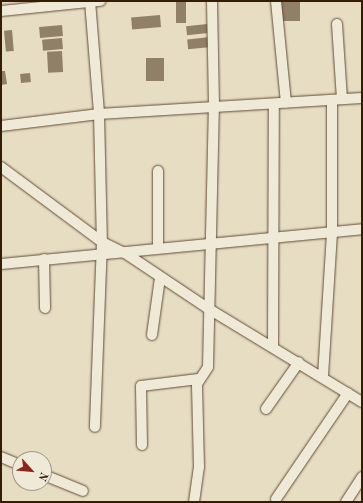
<!DOCTYPE html>
<style>
body{margin:0}
#map{position:relative;width:363px;height:503px;overflow:hidden;background:#e7ddc3;font-family:"Old Standard TT",serif}
div>[style]{position:absolute}
.building>*{inset:0;background:#918068;transform-origin:0 0}
.roads{filter:drop-shadow(0 0 1px #614c34) drop-shadow(0 0 1px #614c34)}
.street>*{height:10px;margin:-5px;padding:0 5px;transform-origin:5px;border-radius:5px;background:#efe9d8}
span{translate:-50% -50%;white-space:nowrap;text-align:center;line-height:1.15;-webkit-text-stroke:3px #efe9d8;paint-order:stroke}
.frame{position:absolute;inset:0;border:2px solid #341c05;pointer-events:none}
.north{position:absolute;left:12px;top:451px;width:40px;height:40px;box-sizing:border-box;background:#efe9d8;border:1px solid #a49784;border-radius:50%;rotate:117deg;font-size:11px;font-weight:700;line-height:16px;text-align:center;color:#341c05}
.north::after{content:'';display:block;margin:auto;width:14px;height:18px;background:#8f2418;clip-path:polygon(50% 0,100% 100%,50% 72%,0 100%)}
</style>
<div id="map">
<div class="building">
<i style="left:176px;top:1px;width:10px;height:22px"></i>
<i style="left:279px;top:1px;width:21px;height:20px"></i>
<i style="left:160px;top:15px;width:12px;height:29px;rotate:85deg"></i>
<i style="left:207px;top:24px;width:9px;height:21px;rotate:84deg"></i>
<i style="left:62px;top:25px;width:11px;height:23px;rotate:85deg"></i>
<i style="left:12px;top:30px;width:21px;height:8px;rotate:85deg"></i>
<i style="left:210px;top:37px;width:10px;height:23px;rotate:84deg"></i>
<i style="left:62px;top:38px;width:11px;height:20px;rotate:85deg"></i>
<i style="left:62px;top:51px;width:21px;height:15px;rotate:87deg"></i>
<i style="left:146px;top:58px;width:18px;height:23px"></i>
<i style="clip-path:polygon(1px 71px,5px 71px,7px 84px,1px 85px)"></i>
<i style="left:30px;top:73px;width:9px;height:10px;rotate:84deg"></i>
</div>
<div class="roads">
<div class="street">
<i style="left:90px;top:1px;width:113px;rotate:85.4deg"></i>
<i style="left:99px;top:114px;width:128px;rotate:88.7deg"></i>
<i style="left:102px;top:242px;width:185px;rotate:92.2deg"></i>
<i style="left:276px;top:1px;width:102px;rotate:84.4deg"></i>
<i style="left:1px;top:11px;width:100px;rotate:-5.8deg"></i>
<i style="left:337px;top:24px;width:75px;rotate:86.2deg"></i>
<i style="left:1px;top:126px;width:99px;rotate:-7deg"></i>
<i style="left:99px;top:114px;width:263px;rotate:-3.5deg"></i>
<i style="left:1px;top:167px;width:126px;rotate:36.6deg"></i>
<i style="left:102px;top:242px;width:25px;rotate:26deg"></i>
<i style="left:125px;top:253px;width:101px;rotate:33.7deg"></i>
<i style="left:209px;top:309px;width:179px;rotate:31.3deg"></i>
<i style="left:158px;top:171px;width:77px;rotate:90deg"></i>
<i style="left:44px;top:259px;width:49px;rotate:88.8deg"></i>
<i style="left:1px;top:264px;width:363px;rotate:-5.5deg"></i>
<i style="left:152px;top:335px;width:58px;rotate:-82deg"></i>
<i style="left:273px;top:347px;width:243px;rotate:-89.8deg"></i>
<i style="left:323px;top:376px;width:144px;rotate:-86.4deg"></i>
<i style="left:332px;top:232px;width:132px;rotate:-90deg"></i>
<i style="left:266px;top:409px;width:57px;rotate:-54.9deg"></i>
<i style="left:142px;top:445px;width:59px;rotate:-91deg"></i>
<i style="left:141px;top:386px;width:58px;rotate:-6.9deg"></i>
<i style="left:1px;top:457px;width:21px;rotate:23deg"></i>
<i style="left:44px;top:475px;width:42px;rotate:22.3deg"></i>
<i style="left:276px;top:499px;width:128px;rotate:-55.8deg"></i>
<i style="left:194px;top:502px;width:35px;rotate:-82deg"></i>
<i style="left:199px;top:467px;width:83px;rotate:-91.4deg"></i>
<i style="left:197px;top:384px;width:20px;rotate:-57deg"></i>
<i style="left:208px;top:367px;width:261px;rotate:-88.7deg"></i>
<i style="left:214px;top:106px;width:105px;rotate:-91.1deg"></i>
<i style="left:346px;top:502px;width:30px;rotate:-57deg"></i>
</div>
</div>
<div class="frame"></div>
<div class="north">N</div>
</div>
